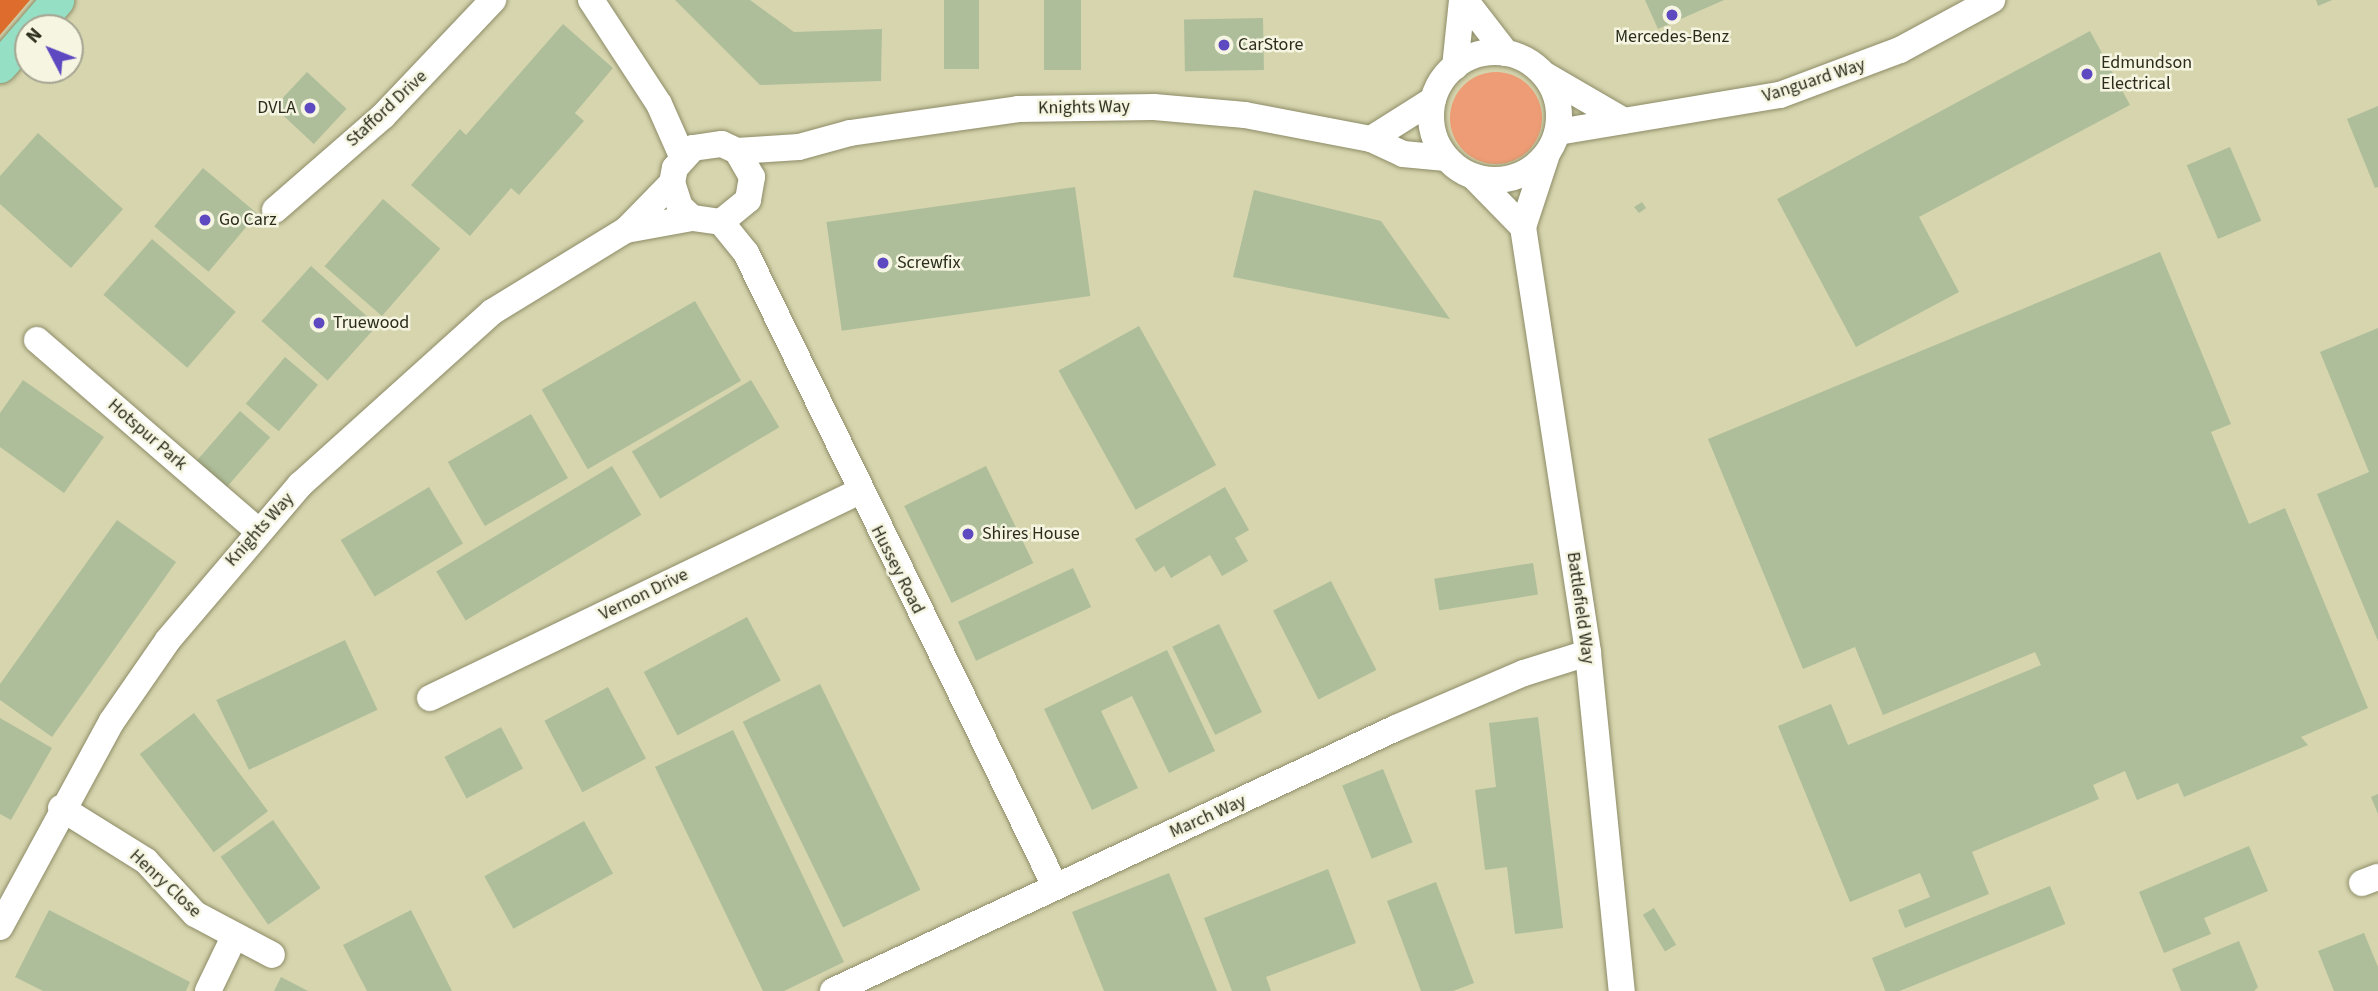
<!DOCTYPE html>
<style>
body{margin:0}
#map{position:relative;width:2378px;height:991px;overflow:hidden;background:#d6d5ae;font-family:"Source Sans 3",sans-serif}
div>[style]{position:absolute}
.green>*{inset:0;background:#ee9c75}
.round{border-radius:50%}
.forest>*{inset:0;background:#de6d2d}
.building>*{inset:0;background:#aebe9a;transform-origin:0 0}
.roads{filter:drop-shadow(0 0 2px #8d8c67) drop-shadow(0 0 2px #8d8c67)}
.minor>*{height:26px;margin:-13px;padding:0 13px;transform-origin:13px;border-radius:13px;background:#fff}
.minor>.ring{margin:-13px;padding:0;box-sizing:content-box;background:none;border:26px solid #fff;border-radius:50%}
.major>*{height:33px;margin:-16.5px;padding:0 16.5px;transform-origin:16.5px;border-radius:16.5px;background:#95dfc5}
.dots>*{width:19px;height:19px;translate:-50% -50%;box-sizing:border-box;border:4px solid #f5f5e1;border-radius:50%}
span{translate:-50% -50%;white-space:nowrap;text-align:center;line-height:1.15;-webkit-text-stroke:5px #f5f5e1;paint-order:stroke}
.poi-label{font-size:18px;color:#2c2c1c}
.left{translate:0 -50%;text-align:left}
.right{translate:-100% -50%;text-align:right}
.street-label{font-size:18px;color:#2c2c1c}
.north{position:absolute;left:14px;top:14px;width:70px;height:70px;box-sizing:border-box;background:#f5f5e1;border:2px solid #a5a592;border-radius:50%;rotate:312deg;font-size:19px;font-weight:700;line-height:28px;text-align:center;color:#2c2c1c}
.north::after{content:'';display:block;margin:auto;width:24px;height:32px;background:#5f49c1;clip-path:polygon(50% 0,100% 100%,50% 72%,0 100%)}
</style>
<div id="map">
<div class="green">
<i class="round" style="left:1450px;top:72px;width:92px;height:92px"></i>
</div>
<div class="forest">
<i style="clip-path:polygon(0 0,30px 0,0 35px)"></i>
</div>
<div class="building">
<i style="clip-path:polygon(675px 0,750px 0,794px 32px,882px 29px,881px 81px,760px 85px)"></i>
<i style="left:944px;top:0;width:35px;height:69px"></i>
<i style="left:1044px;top:0;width:37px;height:70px"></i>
<i style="clip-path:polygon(1645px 0,1724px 0,1658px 29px)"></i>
<i style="clip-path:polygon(2316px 0,2332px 0,2318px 6px)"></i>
<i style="left:1263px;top:18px;width:52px;height:79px;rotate:89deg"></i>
<i style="clip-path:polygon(563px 24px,613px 68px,575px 113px,584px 121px,519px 195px,511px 188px,470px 236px,411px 185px,460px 129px,466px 135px)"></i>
<i style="clip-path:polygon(2090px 31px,2130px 105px,1919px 217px,1959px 292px,1856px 347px,1777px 199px)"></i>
<i style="left:307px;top:72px;width:54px;height:48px;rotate:43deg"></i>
<i style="clip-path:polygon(2378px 106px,2378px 187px,2375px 188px,2347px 119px)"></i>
<i style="clip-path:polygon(38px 133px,123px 209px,71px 268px,0 204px,0 176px)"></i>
<i style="left:2230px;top:147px;width:80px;height:47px;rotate:67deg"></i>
<i style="left:203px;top:168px;width:71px;height:76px;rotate:40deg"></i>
<i style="left:1075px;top:187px;width:110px;height:251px;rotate:82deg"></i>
<i style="clip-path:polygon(1254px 190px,1381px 221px,1450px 319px,1233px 277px)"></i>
<i style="left:383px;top:199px;width:76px;height:89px;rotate:41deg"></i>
<i style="clip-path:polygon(1642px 202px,1646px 208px,1639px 213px,1634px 207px)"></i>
<i style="left:152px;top:239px;width:111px;height:74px;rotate:41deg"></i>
<i style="clip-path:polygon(2160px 252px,2231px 424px,2211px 432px,2249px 524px,2285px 508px,2368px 708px,2301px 737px,2308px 745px,2184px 797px,2178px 783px,2137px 800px,2125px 771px,2093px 785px,2099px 799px,1972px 852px,1989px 894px,1905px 928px,1898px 910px,1930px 897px,1920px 873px,1850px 902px,1778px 726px,1831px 704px,1848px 745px,2041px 665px,2035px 652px,1883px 715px,1855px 647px,1803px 669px,1708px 439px)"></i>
<i style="left:311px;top:266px;width:89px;height:74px;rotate:42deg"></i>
<i style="left:695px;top:301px;width:92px;height:177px;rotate:60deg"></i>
<i style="left:1139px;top:326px;width:159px;height:92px;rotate:61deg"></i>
<i style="clip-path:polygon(2378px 328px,2378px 641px,2317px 494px,2369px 472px,2320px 352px)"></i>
<i style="left:285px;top:357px;width:43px;height:61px;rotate:40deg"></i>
<i style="clip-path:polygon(23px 380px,104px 437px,64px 493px,0 447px,0 413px)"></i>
<i style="left:751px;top:380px;width:55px;height:139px;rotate:59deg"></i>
<i style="left:240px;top:411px;width:40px;height:68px;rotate:41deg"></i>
<i style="left:531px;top:414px;width:74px;height:96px;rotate:60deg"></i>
<i style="left:612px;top:466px;width:57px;height:205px;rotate:59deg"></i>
<i style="left:986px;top:466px;width:108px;height:91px;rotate:64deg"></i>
<i style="left:429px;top:487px;width:66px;height:103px;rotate:59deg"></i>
<i style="clip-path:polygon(1225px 487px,1249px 530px,1235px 538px,1248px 561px,1222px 576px,1210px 555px,1171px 578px,1164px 566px,1155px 572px,1135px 539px)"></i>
<i style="clip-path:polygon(117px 520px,176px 562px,52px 737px,0 700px,0 684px)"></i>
<i style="left:1533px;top:563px;width:32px;height:100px;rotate:81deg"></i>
<i style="left:1073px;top:568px;width:43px;height:127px;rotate:65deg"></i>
<i style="left:1331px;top:581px;width:100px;height:65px;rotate:63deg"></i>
<i style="left:747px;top:617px;width:72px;height:117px;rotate:62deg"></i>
<i style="left:1219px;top:624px;width:98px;height:52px;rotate:64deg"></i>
<i style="left:345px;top:640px;width:77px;height:142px;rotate:65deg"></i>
<i style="clip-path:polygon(1167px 650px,1215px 751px,1169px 773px,1132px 696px,1101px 711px,1138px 788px,1092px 810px,1044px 709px)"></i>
<i style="left:820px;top:684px;width:229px;height:86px;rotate:64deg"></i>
<i style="left:608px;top:687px;width:81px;height:72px;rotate:62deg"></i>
<i style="left:194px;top:713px;width:123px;height:68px;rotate:53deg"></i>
<i style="clip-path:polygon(1538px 717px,1563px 928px,1515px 934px,1507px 867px,1485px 870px,1475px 790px,1496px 787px,1489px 723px)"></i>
<i style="clip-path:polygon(0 718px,52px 748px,11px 820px,0 814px)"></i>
<i style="left:501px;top:727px;width:47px;height:64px;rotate:62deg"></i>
<i style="clip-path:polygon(733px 730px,844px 962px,784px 991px,763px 991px,655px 767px)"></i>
<i style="left:1383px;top:769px;width:79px;height:44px;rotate:68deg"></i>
<i style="clip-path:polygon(2378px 794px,2378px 814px,2371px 797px)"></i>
<i style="left:273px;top:820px;width:83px;height:64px;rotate:55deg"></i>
<i style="left:584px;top:821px;width:60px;height:114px;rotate:61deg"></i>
<i style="clip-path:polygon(2249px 846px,2268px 891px,2204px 918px,2211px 934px,2164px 953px,2139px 892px)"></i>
<i style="clip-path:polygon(1328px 869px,1356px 943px,1266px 977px,1271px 991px,1232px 991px,1204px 918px)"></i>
<i style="clip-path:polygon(1169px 873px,1217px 991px,1104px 991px,1072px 912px)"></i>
<i style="clip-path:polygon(1436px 882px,1474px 983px,1453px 991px,1421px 991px,1387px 901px)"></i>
<i style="left:2050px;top:886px;width:41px;height:192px;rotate:68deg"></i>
<i style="left:1654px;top:908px;width:43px;height:13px;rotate:59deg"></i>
<i style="clip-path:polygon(49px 910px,190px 982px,186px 991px,43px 991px,15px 977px)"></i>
<i style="clip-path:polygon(411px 910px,452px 991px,367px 991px,343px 945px)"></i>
<i style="clip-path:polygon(2364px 933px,2378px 967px,2378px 991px,2334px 991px,2318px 951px)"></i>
<i style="clip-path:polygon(2239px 941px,2258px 987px,2254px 991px,2181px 991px,2172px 969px)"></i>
<i style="clip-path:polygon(281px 977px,308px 991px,274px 991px)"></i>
</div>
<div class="roads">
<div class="minor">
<i style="left:591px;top:0;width:124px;rotate:56.8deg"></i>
<i style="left:659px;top:104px;width:57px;rotate:66.1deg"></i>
<i style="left:1465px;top:0;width:67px;rotate:52.3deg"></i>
<i class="ring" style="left:1431px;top:52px;width:102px;height:102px"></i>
<i style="left:1455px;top:67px;width:67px;rotate:-84deg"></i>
<i style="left:1545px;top:75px;width:91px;rotate:30.2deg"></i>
<i style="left:1558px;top:132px;width:225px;rotate:-9.5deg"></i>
<i style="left:1780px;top:95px;width:128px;rotate:-20.6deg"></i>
<i style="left:1900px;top:50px;width:105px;rotate:-28.5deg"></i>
<i style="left:1371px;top:139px;width:73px;rotate:-32.2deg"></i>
<i style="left:737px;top:151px;width:62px;rotate:-3.7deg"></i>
<i style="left:799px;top:147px;width:53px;rotate:-15.4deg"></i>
<i style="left:850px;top:133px;width:170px;rotate:-8.1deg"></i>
<i style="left:1018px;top:109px;width:136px;rotate:-0.8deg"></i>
<i style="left:1154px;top:107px;width:91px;rotate:5deg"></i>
<i style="left:1245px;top:115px;width:128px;rotate:10.8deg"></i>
<i style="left:1371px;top:139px;width:35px;rotate:25deg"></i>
<i style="left:1403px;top:154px;width:43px;rotate:5.3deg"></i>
<i style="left:1547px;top:154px;width:77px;rotate:108.2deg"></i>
<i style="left:1523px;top:227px;width:431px;rotate:81.3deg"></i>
<i style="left:1588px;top:653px;width:340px;rotate:84.3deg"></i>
<i style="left:1474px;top:177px;width:70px;rotate:45.6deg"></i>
<i style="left:275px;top:210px;width:143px;rotate:-41deg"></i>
<i style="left:383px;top:116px;width:160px;rotate:-46.5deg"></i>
<i style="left:721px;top:222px;width:40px;rotate:51deg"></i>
<i style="left:746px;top:253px;width:702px;rotate:63.98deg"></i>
<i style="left:626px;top:230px;width:67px;rotate:-10.3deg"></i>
<i style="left:37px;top:340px;width:291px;rotate:40.8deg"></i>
<i style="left:430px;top:698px;width:475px;rotate:-25.7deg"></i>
<i style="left:61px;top:808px;width:100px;rotate:31.9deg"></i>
<i style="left:146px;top:861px;width:72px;rotate:47.2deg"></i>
<i style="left:195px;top:914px;width:87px;rotate:28deg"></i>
<i style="left:2362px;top:883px;width:17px;rotate:-21deg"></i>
<i style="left:0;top:927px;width:234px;rotate:-61.5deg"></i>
<i style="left:112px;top:721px;width:98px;rotate:-55.3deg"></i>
<i style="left:168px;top:640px;width:204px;rotate:-49.6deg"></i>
<i style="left:300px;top:485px;width:258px;rotate:-42deg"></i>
<i style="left:492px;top:312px;width:157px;rotate:-31.5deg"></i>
<i style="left:626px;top:230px;width:66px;rotate:-45.6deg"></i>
<i style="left:672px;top:183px;width:15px;rotate:-79deg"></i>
<i style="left:675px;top:168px;width:27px;rotate:-48deg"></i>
<i style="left:693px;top:148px;width:29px;rotate:-8deg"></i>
<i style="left:722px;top:144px;width:17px;rotate:25deg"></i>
<i style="left:737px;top:151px;width:30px;rotate:60deg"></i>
<i style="left:752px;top:177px;width:23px;rotate:100deg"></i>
<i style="left:748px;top:200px;width:35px;rotate:141deg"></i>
<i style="left:721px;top:222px;width:29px;rotate:-172deg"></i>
<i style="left:692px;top:218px;width:16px;rotate:-137deg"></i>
<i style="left:680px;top:207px;width:25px;rotate:-108deg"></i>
<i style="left:208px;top:991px;width:58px;rotate:-64.3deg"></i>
<i style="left:833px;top:991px;width:621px;rotate:-25.04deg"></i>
<i style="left:1396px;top:728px;width:139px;rotate:-23.3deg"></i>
<i style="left:1524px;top:673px;width:67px;rotate:-17.4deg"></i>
</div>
<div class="major">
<i style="left:33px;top:28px;width:37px;rotate:-49deg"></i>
<i style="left:0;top:66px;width:43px;rotate:-48.8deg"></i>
</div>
</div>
<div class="dots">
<i style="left:1672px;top:15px;background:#5f49c1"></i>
<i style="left:1224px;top:45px;background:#5f49c1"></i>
<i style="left:2087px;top:74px;background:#5f49c1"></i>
<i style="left:310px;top:108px;background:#5f49c1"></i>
<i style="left:205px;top:220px;background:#5f49c1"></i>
<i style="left:883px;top:263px;background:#5f49c1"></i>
<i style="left:319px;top:323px;background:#5f49c1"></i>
<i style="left:968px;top:534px;background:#5f49c1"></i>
</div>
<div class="poi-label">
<span style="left:1672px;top:37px">Mercedes-Benz</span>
<span class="left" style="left:1238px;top:45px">CarStore</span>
<span class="left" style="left:2101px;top:74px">Edmundson<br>Electrical</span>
<span class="right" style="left:296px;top:108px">DVLA</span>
<span class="left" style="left:219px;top:220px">Go Carz</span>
<span class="left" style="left:897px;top:263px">Screwfix</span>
<span class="left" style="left:333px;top:323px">Truewood</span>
<span class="left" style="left:982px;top:534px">Shires House</span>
</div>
<div class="street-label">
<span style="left:1814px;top:81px;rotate:-18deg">Vanguard Way</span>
<span style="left:1084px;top:108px;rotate:-1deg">Knights Way</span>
<span style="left:387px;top:109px;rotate:-43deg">Stafford Drive</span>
<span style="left:147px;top:435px;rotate:41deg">Hotspur Park</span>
<span style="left:260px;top:530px;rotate:-48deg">Knights Way</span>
<span style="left:897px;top:570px;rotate:63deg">Hussey Road</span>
<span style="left:644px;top:595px;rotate:-26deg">Vernon Drive</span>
<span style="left:1580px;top:608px;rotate:82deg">Battlefield Way</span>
<span style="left:1208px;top:817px;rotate:-24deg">March Way</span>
<span style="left:165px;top:884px;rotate:43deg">Henry Close</span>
</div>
<div class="north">N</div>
</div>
